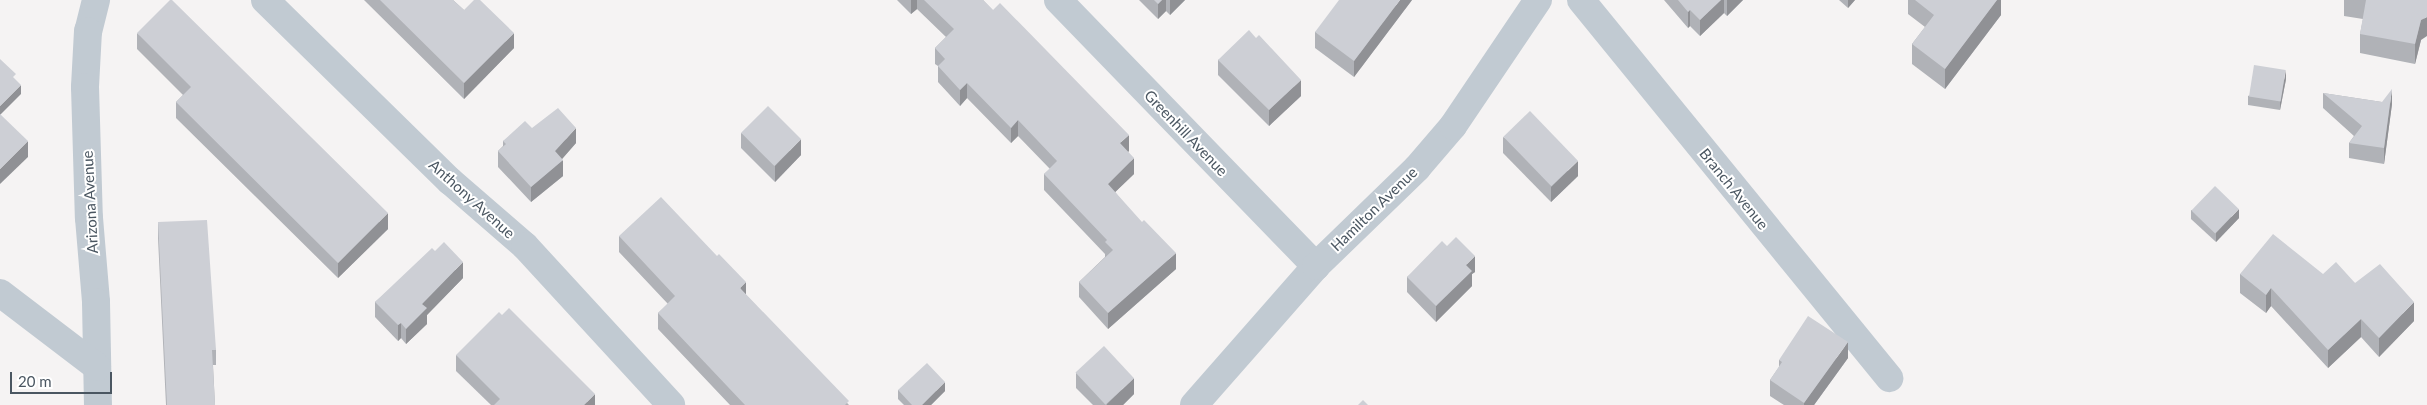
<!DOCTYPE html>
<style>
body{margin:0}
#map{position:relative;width:2427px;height:405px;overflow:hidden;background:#f5f3f3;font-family:Lato,sans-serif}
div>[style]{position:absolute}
.minor>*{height:28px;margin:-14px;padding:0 14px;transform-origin:14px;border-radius:14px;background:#c1cad2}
.tertiary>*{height:28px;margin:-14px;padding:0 14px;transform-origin:14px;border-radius:14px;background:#c1cad2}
.wall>*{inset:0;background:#b0b2b7}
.shaded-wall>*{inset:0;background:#909195}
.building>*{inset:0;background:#cdcfd5;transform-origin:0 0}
span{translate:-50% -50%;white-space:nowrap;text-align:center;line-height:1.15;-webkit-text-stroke:4px #fff;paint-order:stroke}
.street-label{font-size:15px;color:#4a5661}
.scale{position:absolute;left:10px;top:372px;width:102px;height:22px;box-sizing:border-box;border:2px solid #4a5661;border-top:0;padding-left:6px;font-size:15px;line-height:18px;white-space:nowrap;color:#4a5661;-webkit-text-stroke:4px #fff;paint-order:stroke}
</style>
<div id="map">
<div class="minor">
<i style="left:96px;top:0;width:32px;rotate:104deg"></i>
<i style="left:88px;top:31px;width:56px;rotate:93.1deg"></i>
<i style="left:85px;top:87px;width:131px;rotate:88.3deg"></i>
<i style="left:89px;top:218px;width:84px;rotate:85.2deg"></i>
<i style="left:96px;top:302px;width:103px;rotate:88.9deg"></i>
<i style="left:265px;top:0;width:259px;rotate:44.4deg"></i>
<i style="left:450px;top:181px;width:99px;rotate:40.9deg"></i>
<i style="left:525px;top:246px;width:216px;rotate:47.4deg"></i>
<i style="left:1058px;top:0;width:371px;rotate:45.9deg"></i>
<i style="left:1581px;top:0;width:488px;rotate:50.8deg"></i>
<i style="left:0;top:293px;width:122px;rotate:37.3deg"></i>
</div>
<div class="tertiary">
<i style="left:1194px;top:405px;width:185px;rotate:-48.7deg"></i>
<i style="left:1316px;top:266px;width:141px;rotate:-44.1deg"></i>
<i style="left:1417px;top:168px;width:55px;rotate:-49.4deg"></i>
<i style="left:1453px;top:126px;width:152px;rotate:-56deg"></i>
</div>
<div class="wall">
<i style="clip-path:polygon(364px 0,453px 0,464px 10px,514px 48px,464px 99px)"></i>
<i style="clip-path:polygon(897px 0,983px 0,1129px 151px,1128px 152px,1134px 174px,1115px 192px,1176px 269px,1108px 329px,1079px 297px,1079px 282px,1105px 257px,1105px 254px,1044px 190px,1044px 174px,1050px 169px,1018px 136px,1011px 143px,967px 98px,960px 106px,938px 82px,938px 66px,935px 64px,935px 48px,946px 37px,917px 9px,911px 14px)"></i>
<i style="clip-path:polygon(1139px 0,1185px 0,1170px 15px,1166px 11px,1158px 19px)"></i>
<i style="clip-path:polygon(1412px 0,1354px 77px,1315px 48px,1315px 32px)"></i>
<i style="clip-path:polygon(1664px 0,1743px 0,1727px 16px,1724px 13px,1700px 36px,1690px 26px,1688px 28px)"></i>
<i style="clip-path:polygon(1839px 0,1855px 0,1848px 8px)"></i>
<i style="clip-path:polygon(1908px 0,2001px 0,2001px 15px,1945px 89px,1912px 64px,1912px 44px,1925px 27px,1908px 14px)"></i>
<i style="clip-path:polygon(2344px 0,2427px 0,2421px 40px,2415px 64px,2360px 53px,2360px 34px,2363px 19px,2344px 16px)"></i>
<i style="clip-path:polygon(137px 33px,388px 229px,338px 278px,176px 118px,176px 102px,183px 95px,137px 49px)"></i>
<i style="clip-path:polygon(1256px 38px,1301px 96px,1269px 126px,1218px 75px,1218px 60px)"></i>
<i style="clip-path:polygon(2286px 79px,2280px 110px,2248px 105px,2248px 96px)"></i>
<i style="clip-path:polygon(2323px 93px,2382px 102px,2392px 104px,2384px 164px,2349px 158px,2349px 143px,2354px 136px,2323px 108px)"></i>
<i style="clip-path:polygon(532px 128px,576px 143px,562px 159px,563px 176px,531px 202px,498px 167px,498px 151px,503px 146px,503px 141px)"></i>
<i style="clip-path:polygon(741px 133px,801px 155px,775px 182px,741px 148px)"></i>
<i style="clip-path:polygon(1503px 137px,1578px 176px,1551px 202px,1503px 153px)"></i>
<i style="clip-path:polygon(2191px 210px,2239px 218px,2216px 242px,2191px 219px)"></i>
<i style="clip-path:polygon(158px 222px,216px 350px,216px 365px,213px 365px,215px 405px,166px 405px,158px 238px)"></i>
<i style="clip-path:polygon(619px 236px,746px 295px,849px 405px,730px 405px,658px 329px,658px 313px,668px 304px,619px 252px)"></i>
<i style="clip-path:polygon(1447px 246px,1475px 272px,1472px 274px,1472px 286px,1436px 322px,1407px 292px,1407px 277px)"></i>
<i style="clip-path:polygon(435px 251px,463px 278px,427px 315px,427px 324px,406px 344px,401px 338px,398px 341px,375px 317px,375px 302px)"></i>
<i style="clip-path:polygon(2240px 274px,2323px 274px,2355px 283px,2414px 321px,2379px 357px,2361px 337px,2328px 368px,2271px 306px,2266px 313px,2240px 293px)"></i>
<i style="clip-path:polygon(456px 355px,595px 405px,491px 405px,456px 371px)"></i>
<i style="clip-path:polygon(1848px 358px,1814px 405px,1784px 405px,1770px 396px,1770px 380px,1779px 367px,1779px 360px)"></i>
<i style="clip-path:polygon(1076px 373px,1134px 394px,1123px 405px,1093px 405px,1076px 388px)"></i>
<i style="clip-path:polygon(898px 390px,945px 391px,931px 405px,904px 405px,898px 399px)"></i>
</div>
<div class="shaded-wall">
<i style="clip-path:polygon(911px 0,917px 0,917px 9px,911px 14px)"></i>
<i style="clip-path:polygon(1162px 0,1166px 0,1166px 11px,1158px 19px,1158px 4px)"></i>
<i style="clip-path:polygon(1170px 0,1185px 0,1170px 15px)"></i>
<i style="clip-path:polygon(1400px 0,1412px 0,1354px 77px,1354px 61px)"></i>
<i style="clip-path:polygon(1721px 0,1724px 0,1724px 13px,1700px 36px,1700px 20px)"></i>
<i style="clip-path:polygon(1727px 0,1743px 0,1727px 16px)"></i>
<i style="clip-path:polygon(1848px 0,1855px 0,1848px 8px)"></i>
<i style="clip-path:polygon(1997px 0,2001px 0,2001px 15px,1945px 89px,1945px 69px)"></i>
<i style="clip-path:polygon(1690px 10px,1690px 26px,1688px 28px,1688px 12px)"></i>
<i style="clip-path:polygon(2427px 17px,2427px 36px,2421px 40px,2415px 64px,2415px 44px,2421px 20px)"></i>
<i style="clip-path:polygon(514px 33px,514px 48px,464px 99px,464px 83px)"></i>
<i style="clip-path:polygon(2286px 70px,2286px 79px,2280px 110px,2280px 102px)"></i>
<i style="clip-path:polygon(1301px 80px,1301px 96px,1269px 126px,1269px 110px)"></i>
<i style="clip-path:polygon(967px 83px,967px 98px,960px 106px,960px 90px)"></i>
<i style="clip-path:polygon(21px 85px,21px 94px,0 115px,0 106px)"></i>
<i style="clip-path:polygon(2392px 89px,2392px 104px,2384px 164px,2384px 148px)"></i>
<i style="clip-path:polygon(1018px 120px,1018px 136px,1011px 143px,1011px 128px)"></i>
<i style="clip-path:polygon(576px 128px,576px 143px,555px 167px,555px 151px)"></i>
<i style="clip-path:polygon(1129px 135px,1129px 151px,1120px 159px,1120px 143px)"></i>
<i style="clip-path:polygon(801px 139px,801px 155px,775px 182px,775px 166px)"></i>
<i style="clip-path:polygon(28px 141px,28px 157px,0 184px,0 169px)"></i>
<i style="clip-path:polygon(1134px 158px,1134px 174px,1108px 199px,1108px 184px)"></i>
<i style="clip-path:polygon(563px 160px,563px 176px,531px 202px,531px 187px)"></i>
<i style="clip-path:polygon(1578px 161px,1578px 176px,1551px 202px,1551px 187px)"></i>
<i style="clip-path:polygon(2239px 209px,2239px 218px,2216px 242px,2216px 233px)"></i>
<i style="clip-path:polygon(388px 213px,388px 229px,338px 278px,338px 263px)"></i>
<i style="clip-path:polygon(1176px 253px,1176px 269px,1108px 329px,1108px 313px)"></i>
<i style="clip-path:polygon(1475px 256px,1475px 272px,1472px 274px,1472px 286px,1436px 322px,1436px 306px,1466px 265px)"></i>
<i style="clip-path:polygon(463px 262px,463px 278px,427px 315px,427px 324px,406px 344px,406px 329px,422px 304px)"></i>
<i style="clip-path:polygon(746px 282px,746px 298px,740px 288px)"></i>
<i style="clip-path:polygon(2271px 288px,2271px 306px,2266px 313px,2266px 295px)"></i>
<i style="clip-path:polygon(2414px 302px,2414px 321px,2379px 357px,2379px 338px)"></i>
<i style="clip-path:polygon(2361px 319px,2361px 337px,2328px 368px,2328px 350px)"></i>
<i style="clip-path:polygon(401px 323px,401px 338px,398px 341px,398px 325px)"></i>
<i style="clip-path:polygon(1848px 342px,1848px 358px,1814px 405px,1804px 405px,1804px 403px)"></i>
<i style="clip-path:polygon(1134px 378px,1134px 394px,1123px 405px,1107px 405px,1107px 404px)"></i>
<i style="clip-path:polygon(945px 382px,945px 391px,931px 405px,922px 405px)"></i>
<i style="clip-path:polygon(595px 394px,595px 405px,584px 405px)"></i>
</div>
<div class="building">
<i style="clip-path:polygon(170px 0,172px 0,388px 213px,338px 263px,176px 102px,191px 87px,137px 33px)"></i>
<i style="clip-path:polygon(380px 0,453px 0,464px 10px,474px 0,480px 0,514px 33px,464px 83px)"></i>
<i style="clip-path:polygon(924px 0,983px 0,993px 10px,1000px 3px,1129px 135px,1120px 143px,1134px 158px,1108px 184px,1142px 222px,1144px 220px,1176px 253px,1108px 313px,1079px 282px,1113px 250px,1105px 242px,1107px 240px,1044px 174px,1057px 161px,1018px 120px,1011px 128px,967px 83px,960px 90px,938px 66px,945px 59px,935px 48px,954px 29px)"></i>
<i style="clip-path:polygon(1154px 0,1162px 0,1158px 4px)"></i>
<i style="clip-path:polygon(1339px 0,1400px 0,1354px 61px,1315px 32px)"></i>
<i style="clip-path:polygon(1678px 0,1721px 0,1700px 20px,1690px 10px,1688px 12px)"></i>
<i style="clip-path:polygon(1915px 0,1997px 0,1945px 69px,1912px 44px,1934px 15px)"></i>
<i style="clip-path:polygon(2364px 0,2427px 0,2427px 17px,2421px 20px,2415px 44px,2360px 34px,2366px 0)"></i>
<i style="clip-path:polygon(1249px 30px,1256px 38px,1259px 35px,1301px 80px,1269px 110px,1218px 60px)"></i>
<i style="clip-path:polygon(0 59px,16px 74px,13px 77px,21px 85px,0 106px)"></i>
<i style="left:2254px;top:65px;width:32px;height:32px;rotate:9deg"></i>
<i style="clip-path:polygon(2392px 89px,2384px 148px,2349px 143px,2362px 126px,2323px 93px,2382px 102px)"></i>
<i style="left:768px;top:106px;width:47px;height:38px;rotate:45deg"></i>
<i style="clip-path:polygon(558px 108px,576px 128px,555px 151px,563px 160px,531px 187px,498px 151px,506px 144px,503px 141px,525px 121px,532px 128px)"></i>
<i style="left:1530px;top:111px;width:69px;height:37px;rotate:46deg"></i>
<i style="clip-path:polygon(0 114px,28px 141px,0 169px)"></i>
<i style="left:2215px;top:186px;width:33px;height:34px;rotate:44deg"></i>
<i style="clip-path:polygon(661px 197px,717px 256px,719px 254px,746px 282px,740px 288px,849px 401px,845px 405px,745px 405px,658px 313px,675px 296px,619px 236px)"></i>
<i style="clip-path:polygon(207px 220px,216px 350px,212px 350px,215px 405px,167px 405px,158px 222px)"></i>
<i style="clip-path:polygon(2273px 234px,2323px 274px,2336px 262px,2355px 283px,2380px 264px,2414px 302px,2379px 338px,2361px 319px,2328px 350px,2271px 288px,2266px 295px,2240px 274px)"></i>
<i style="clip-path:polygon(1456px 237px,1475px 256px,1466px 265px,1472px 271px,1436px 306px,1407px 277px,1442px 241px,1447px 246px)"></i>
<i style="clip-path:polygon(444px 242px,463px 262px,422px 304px,427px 308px,406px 329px,401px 323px,398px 325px,375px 302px,432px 248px,435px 251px)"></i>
<i style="clip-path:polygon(509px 308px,595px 394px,584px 405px,494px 405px,500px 399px,456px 355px,499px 312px,502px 315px)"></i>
<i style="clip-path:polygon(1808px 316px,1848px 342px,1804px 403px,1770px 380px,1782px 362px,1779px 360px)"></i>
<i style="left:1104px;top:346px;width:44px;height:39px;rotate:47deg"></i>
<i style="clip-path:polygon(927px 363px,945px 382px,922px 405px,912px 405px,898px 390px)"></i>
<i style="clip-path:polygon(1363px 400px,1368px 405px,1358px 405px)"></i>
</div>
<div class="street-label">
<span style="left:1186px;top:133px;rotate:46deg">Greenhill Avenue</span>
<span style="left:1734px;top:189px;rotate:51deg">Branch Avenue</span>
<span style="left:472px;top:199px;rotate:42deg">Anthony Avenue</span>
<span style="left:90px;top:202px;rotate:-93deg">Arizona Avenue</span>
<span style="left:1374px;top:209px;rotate:-44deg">Hamilton Avenue</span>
</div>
<div class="scale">20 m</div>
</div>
